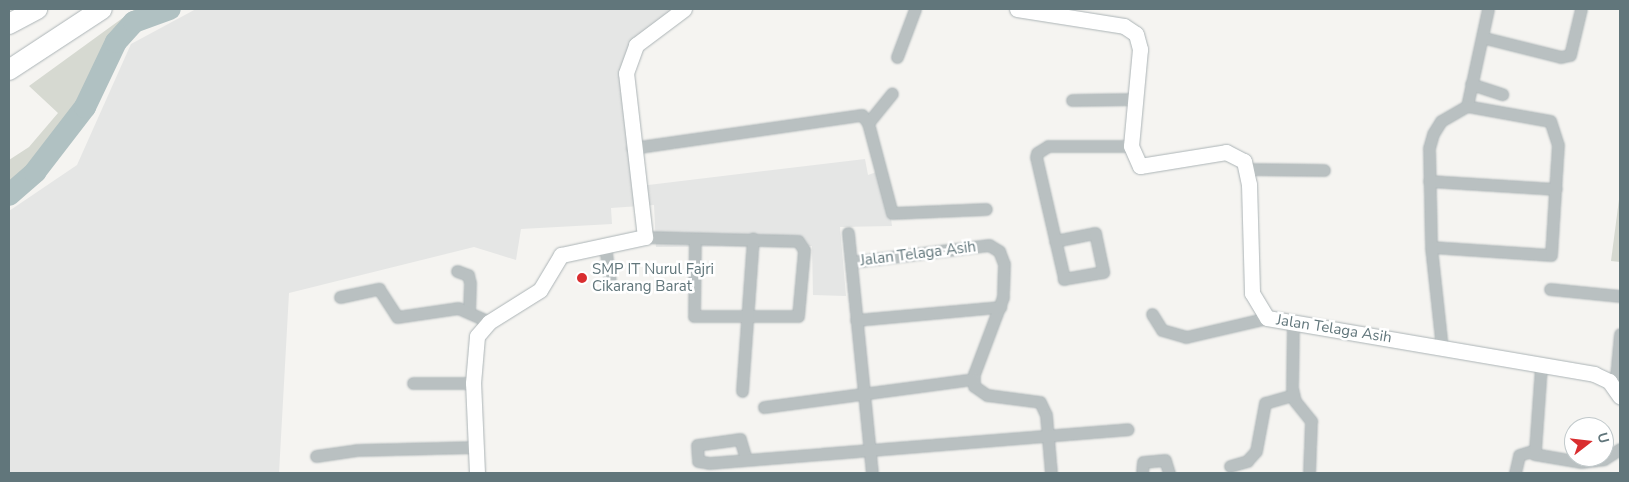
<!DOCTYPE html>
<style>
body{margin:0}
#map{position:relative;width:1629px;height:482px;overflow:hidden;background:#f5f4f1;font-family:"Nunito Sans",sans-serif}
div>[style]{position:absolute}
.built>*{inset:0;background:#e5e6e5}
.green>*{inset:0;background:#d6d9d1}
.river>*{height:22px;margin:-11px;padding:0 11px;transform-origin:11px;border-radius:11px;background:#b0c1c2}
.roads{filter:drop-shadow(0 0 1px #acb4b6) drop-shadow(0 0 1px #acb4b6)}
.street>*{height:11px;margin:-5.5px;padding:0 5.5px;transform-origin:5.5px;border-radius:5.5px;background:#b9c0c1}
.secondary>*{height:15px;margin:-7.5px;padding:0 7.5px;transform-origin:7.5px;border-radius:7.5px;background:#fff}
.highway>*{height:20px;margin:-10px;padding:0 10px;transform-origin:10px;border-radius:10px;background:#fff}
.dots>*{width:14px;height:14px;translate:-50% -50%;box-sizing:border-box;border:2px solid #fff;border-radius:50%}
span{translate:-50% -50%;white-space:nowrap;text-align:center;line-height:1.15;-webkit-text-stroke:5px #fff;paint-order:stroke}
.street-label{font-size:15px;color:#61767b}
.poi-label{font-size:15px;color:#61767b}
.left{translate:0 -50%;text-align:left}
.frame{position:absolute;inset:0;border:10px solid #61767b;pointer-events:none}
.north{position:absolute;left:1564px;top:417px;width:50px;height:50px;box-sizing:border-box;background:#fff;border:1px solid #c0c8ca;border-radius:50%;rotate:74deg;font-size:14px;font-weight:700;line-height:20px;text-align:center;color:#61767b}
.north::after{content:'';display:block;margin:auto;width:18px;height:22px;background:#d92d2f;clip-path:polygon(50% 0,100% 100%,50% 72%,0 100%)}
</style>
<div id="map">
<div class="built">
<i style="clip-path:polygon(196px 9px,680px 9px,635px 41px,627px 67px,640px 186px,865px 159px,868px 175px,885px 169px,892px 226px,840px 227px,846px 296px,813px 295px,812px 246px,656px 247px,654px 205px,611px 208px,612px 224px,521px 229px,516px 260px,474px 247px,289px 293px,279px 473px,9px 473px,9px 211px,77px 165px,131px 44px)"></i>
</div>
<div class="green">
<i style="clip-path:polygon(135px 9px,147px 9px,136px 13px,109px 48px,75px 129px,27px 179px,9px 186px,9px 160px,29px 147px,58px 113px,29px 86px)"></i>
<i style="clip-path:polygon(1620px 192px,1620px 262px,1611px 261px)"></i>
</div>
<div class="river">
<i style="left:9px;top:195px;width:35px;rotate:-41deg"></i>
<i style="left:35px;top:172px;width:82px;rotate:-52.4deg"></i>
<i style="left:85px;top:107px;width:72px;rotate:-64.5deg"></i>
<i style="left:116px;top:42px;width:27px;rotate:-48deg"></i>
<i style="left:134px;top:22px;width:38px;rotate:-20deg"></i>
</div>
<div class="roads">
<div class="street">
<i style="left:1485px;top:38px;width:78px;rotate:14deg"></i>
<i style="left:1561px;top:57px;width:9px;rotate:-13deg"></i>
<i style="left:1570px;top:55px;width:47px;rotate:-76.6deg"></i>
<i style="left:897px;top:57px;width:51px;rotate:-69.4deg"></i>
<i style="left:1471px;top:84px;width:33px;rotate:18deg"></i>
<i style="left:1072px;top:100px;width:62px;rotate:-0.9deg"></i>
<i style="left:1467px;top:106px;width:99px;rotate:-77.8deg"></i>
<i style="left:868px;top:123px;width:38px;rotate:-51deg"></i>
<i style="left:632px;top:148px;width:232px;rotate:-8.2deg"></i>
<i style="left:862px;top:115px;width:10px;rotate:53deg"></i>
<i style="left:868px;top:123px;width:93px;rotate:75.1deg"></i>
<i style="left:892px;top:213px;width:94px;rotate:-2.4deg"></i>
<i style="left:1248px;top:169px;width:76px;rotate:0.8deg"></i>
<i style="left:1429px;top:181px;width:127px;rotate:3.6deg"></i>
<i style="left:848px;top:233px;width:241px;rotate:84.3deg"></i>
<i style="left:645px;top:237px;width:153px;rotate:1.5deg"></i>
<i style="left:798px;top:241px;width:11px;rotate:56deg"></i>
<i style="left:804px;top:250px;width:66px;rotate:95.2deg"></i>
<i style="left:798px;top:316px;width:104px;rotate:180deg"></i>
<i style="left:694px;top:316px;width:77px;rotate:-89.3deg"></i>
<i style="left:1055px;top:241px;width:41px;rotate:-11.3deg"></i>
<i style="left:1095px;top:233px;width:40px;rotate:78deg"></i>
<i style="left:1103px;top:272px;width:40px;rotate:170deg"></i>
<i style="left:1064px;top:279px;width:1px;rotate:-90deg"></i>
<i style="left:1064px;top:278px;width:124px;rotate:-103deg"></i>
<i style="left:1036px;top:157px;width:4px;rotate:-76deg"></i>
<i style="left:1037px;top:153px;width:13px;rotate:-32deg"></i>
<i style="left:1048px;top:146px;width:83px"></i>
<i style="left:605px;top:246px;width:34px;rotate:82deg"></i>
<i style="left:1431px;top:247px;width:120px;rotate:3.8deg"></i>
<i style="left:1551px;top:255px;width:110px;rotate:-86.4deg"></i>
<i style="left:1558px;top:145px;width:25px;rotate:-108deg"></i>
<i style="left:1550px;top:121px;width:84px;rotate:-169.8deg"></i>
<i style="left:1467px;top:106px;width:30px;rotate:150deg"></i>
<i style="left:1441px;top:121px;width:15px;rotate:122deg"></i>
<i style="left:1433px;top:134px;width:15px;rotate:106deg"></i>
<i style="left:1429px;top:148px;width:99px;rotate:88.8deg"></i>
<i style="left:1431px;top:247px;width:102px;rotate:83.8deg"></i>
<i style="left:851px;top:262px;width:139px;rotate:-7deg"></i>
<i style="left:989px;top:245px;width:12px;rotate:31deg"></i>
<i style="left:999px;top:251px;width:14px;rotate:69deg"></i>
<i style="left:1004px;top:264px;width:33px;rotate:92deg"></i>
<i style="left:1003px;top:297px;width:82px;rotate:110.6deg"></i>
<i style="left:974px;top:374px;width:12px;rotate:90deg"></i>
<i style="left:974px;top:386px;width:16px;rotate:35deg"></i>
<i style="left:987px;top:395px;width:53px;rotate:7.5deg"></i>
<i style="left:1040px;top:402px;width:14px;rotate:65deg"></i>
<i style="left:1046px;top:415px;width:58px;rotate:85.1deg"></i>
<i style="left:457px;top:271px;width:12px;rotate:20deg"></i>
<i style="left:468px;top:275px;width:8px;rotate:76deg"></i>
<i style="left:470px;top:283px;width:28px;rotate:92deg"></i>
<i style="left:1550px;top:289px;width:70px;rotate:5.7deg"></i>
<i style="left:340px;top:297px;width:40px;rotate:-12deg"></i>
<i style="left:379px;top:289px;width:33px;rotate:57deg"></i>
<i style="left:397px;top:317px;width:62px;rotate:-8.4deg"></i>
<i style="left:458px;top:308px;width:34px;rotate:24deg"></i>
<i style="left:1152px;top:314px;width:19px;rotate:58deg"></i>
<i style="left:1162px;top:330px;width:25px;rotate:16deg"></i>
<i style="left:1186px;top:337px;width:83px;rotate:-13.2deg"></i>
<i style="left:856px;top:320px;width:145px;rotate:-5.2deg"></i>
<i style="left:1293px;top:324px;width:64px;rotate:90.9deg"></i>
<i style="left:1292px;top:388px;width:13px;rotate:77deg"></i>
<i style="left:1295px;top:401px;width:26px;rotate:51deg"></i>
<i style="left:1311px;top:421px;width:52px;rotate:92.2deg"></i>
<i style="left:413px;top:383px;width:60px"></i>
<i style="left:1615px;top:387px;width:53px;rotate:-84.6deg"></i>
<i style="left:742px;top:391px;width:153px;rotate:-85.9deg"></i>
<i style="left:764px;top:407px;width:211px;rotate:-7.6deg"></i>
<i style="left:1534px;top:454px;width:48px;rotate:9.7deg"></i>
<i style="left:1581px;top:462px;width:23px;rotate:-7deg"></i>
<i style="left:1604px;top:459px;width:19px;rotate:-32deg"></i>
<i style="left:316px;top:456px;width:41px;rotate:-8.3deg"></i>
<i style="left:357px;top:450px;width:119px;rotate:-1.4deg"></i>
<i style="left:746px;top:459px;width:21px;rotate:-107deg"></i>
<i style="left:740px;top:439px;width:43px;rotate:172.1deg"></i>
<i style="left:697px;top:445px;width:16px;rotate:86deg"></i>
<i style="left:698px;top:461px;width:11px;rotate:10deg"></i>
<i style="left:709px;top:463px;width:420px;rotate:-4.6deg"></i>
<i style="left:1230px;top:466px;width:18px;rotate:-16deg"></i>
<i style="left:1247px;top:461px;width:13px;rotate:-48deg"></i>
<i style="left:1256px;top:451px;width:49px;rotate:-79.4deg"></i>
<i style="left:1265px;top:403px;width:29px;rotate:-16deg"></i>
<i style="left:1142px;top:473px;width:11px;rotate:-85deg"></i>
<i style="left:1143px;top:462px;width:22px;rotate:-5deg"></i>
<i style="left:1165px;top:460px;width:14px;rotate:73deg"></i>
<i style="left:1515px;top:473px;width:18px;rotate:-77deg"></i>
<i style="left:1519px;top:455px;width:17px;rotate:-17deg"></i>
<i style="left:1535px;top:450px;width:84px;rotate:-85.9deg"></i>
</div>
<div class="secondary">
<i style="left:1017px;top:9px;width:108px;rotate:9deg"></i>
<i style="left:1124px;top:26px;width:14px;rotate:34deg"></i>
<i style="left:1136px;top:34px;width:16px;rotate:75deg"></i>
<i style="left:1140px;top:49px;width:97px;rotate:95.3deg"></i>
<i style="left:1131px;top:146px;width:22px;rotate:66deg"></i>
<i style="left:1140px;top:166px;width:87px;rotate:-9.2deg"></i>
<i style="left:1226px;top:152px;width:20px;rotate:27deg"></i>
<i style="left:1244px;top:161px;width:24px;rotate:78deg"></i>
<i style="left:1249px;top:184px;width:109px;rotate:88.4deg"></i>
<i style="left:1252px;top:293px;width:29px;rotate:59deg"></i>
<i style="left:1267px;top:318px;width:332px;rotate:9.7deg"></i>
<i style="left:1594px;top:374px;width:17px;rotate:25deg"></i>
<i style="left:1609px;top:381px;width:19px;rotate:55deg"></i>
<i style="left:477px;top:473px;width:90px;rotate:-92.5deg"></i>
<i style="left:473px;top:383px;width:47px;rotate:-85.1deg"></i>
<i style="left:477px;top:336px;width:18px;rotate:-49deg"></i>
<i style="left:489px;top:322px;width:60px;rotate:-32.1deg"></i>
<i style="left:540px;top:290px;width:41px;rotate:-59deg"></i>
<i style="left:561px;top:255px;width:86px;rotate:-12.1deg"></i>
<i style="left:645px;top:237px;width:165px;rotate:-96.6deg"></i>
<i style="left:626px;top:73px;width:30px;rotate:-70deg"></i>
<i style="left:636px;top:45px;width:60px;rotate:-36.9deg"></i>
</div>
<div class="highway">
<i style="left:9px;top:24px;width:32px;rotate:-28deg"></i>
<i style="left:9px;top:70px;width:111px;rotate:-33.3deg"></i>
</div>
</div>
<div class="dots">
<i style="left:582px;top:278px;background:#d92d2f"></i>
</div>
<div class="street-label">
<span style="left:918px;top:254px;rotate:-7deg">Jalan Telaga Asih</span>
<span style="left:1334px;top:329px;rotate:9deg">Jalan Telaga Asih</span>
</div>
<div class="poi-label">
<span class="left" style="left:592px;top:278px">SMP IT Nurul Fajri<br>Cikarang Barat</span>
</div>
<div class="frame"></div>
<div class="north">U</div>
</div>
